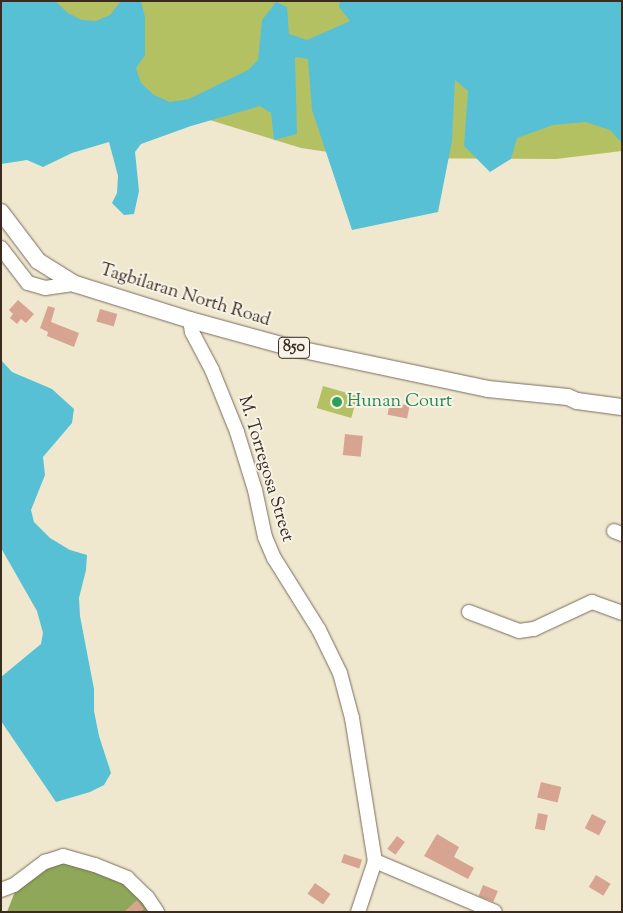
<!DOCTYPE html>
<style>
body{margin:0}
#map{position:relative;width:623px;height:913px;overflow:hidden;background:#efe8cf;font-family:"Sorts Mill Goudy",serif}
div>[style]{position:absolute}
.green>*{inset:0;background:#b4c163;transform-origin:0 0}
.forest>*{inset:0;background:#8fa759}
.water>*{inset:0;background:#57c0d4}
.building>*{inset:0;background:#d8a492;transform-origin:0 0}
.roads{filter:drop-shadow(0 0 1px #7a6c5c) drop-shadow(0 0 1px #7a6c5c)}
.minor>*{height:14px;margin:-7px;padding:0 7px;transform-origin:7px;border-radius:7px;background:#fff}
.major>*{height:16px;margin:-8px;padding:0 8px;transform-origin:8px;border-radius:8px;background:#fff}
.dots>*{width:14px;height:14px;translate:-50% -50%;box-sizing:border-box;border:2px solid #f7f3e8;border-radius:50%}
span{translate:-50% -50%;white-space:nowrap;text-align:center;line-height:1.15;-webkit-text-stroke:4px #f7f3e8;paint-order:stroke}
.shield-label span{padding:1px 4px;background:#f7f3e8;border:1px solid;border-radius:4px;-webkit-text-stroke-width:0}
.shield-label{font-size:16px;color:#3b2a1e;font-weight:700}
.street-label{font-size:18px;color:#3b2a1e}
.leisure-label{font-size:18px;color:#27864d}
.left{translate:0 -50%;text-align:left}
.frame{position:absolute;inset:0;border:2px solid #3b2a1e;pointer-events:none}
</style>
<div id="map">
<div class="green">
<i style="clip-path:polygon(34px 1px,622px 1px,622px 151px,556px 159px,368px 158px,301px 148px,200px 117px,140px 109px)"></i>
<i style="left:323px;top:386px;width:36px;height:23px;rotate:16deg"></i>
</div>
<div class="forest">
<i style="clip-path:polygon(63px 861px,125px 882px,152px 912px,7px 912px,16px 889px,47px 866px)"></i>
</div>
<div class="water">
<i style="clip-path:polygon(1px 1px,55px 1px,68px 13px,82px 20px,96px 21px,110px 15px,121px 1px,141px 1px,145px 17px,145px 55px,136px 68px,141px 83px,154px 95px,170px 102px,189px 99px,248px 70px,258px 60px,262px 20px,276px 2px,287px 7px,289px 34px,307px 40px,350px 21px,339px 7px,340px 1px,622px 1px,622px 143px,610px 130px,586px 122px,553px 125px,517px 138px,511px 159px,490px 172px,464px 146px,468px 91px,455px 80px,452px 141px,438px 212px,352px 230px,312px 110px,308px 59px,295px 57px,297px 134px,274px 140px,271px 113px,260px 106px,191px 126px,141px 144px,135px 152px,139px 191px,134px 214px,124px 215px,112px 203px,117px 193px,118px 176px,109px 142px,72px 153px,43px 167px,27px 160px,1px 164px)"></i>
<i style="clip-path:polygon(1px 360px,12px 372px,52px 389px,74px 409px,72px 423px,43px 457px,45px 475px,31px 510px,34px 522px,50px 538px,70px 550px,87px 555px,86px 570px,79px 598px,80px 616px,94px 689px,94px 711px,99px 736px,111px 773px,104px 785px,90px 792px,56px 802px,1px 721px,1px 677px,41px 644px,43px 633px,37px 611px,1px 548px)"></i>
</div>
<div class="building">
<i style="clip-path:polygon(18px 300px,34px 314px,26px 323px,21px 319px,17px 324px,10px 318px,13px 314px,9px 310px)"></i>
<i style="clip-path:polygon(48px 306px,55px 308px,51px 322px,79px 333px,74px 347px,47px 336px,48px 332px,40px 328px)"></i>
<i style="left:100px;top:309px;width:18px;height:13px;rotate:16deg"></i>
<i style="left:390px;top:402px;width:20px;height:13px;rotate:11deg"></i>
<i style="left:345px;top:434px;width:18px;height:21px;rotate:6deg"></i>
<i style="left:541px;top:782px;width:21px;height:16px;rotate:14deg"></i>
<i style="left:538px;top:813px;width:10px;height:16px;rotate:11deg"></i>
<i style="left:592px;top:814px;width:16px;height:16px;rotate:27deg"></i>
<i style="clip-path:polygon(437px 834px,459px 847px,454px 857px,474px 868px,468px 879px,424px 856px)"></i>
<i style="left:397px;top:836px;width:10px;height:16px;rotate:37deg"></i>
<i style="left:344px;top:854px;width:19px;height:9px;rotate:18deg"></i>
<i style="left:596px;top:875px;width:17px;height:14px;rotate:31deg"></i>
<i style="left:315px;top:883px;width:19px;height:13px;rotate:35deg"></i>
<i style="left:483px;top:885px;width:16px;height:12px;rotate:22deg"></i>
<i style="clip-path:polygon(137px 900px,144px 909px,140px 912px,124px 912px)"></i>
</div>
<div class="roads">
<div class="minor">
<i style="left:1px;top:248px;width:44px;rotate:52.4deg"></i>
<i style="left:28px;top:283px;width:18px;rotate:16deg"></i>
<i style="left:45px;top:288px;width:30px;rotate:-8deg"></i>
<i style="left:190px;top:320px;width:12px;rotate:81deg"></i>
<i style="left:192px;top:332px;width:43px;rotate:62.2deg"></i>
<i style="left:212px;top:370px;width:67px;rotate:68deg"></i>
<i style="left:237px;top:432px;width:61px;rotate:72.8deg"></i>
<i style="left:255px;top:490px;width:48px;rotate:78deg"></i>
<i style="left:265px;top:537px;width:23px;rotate:67deg"></i>
<i style="left:274px;top:558px;width:85px;rotate:58deg"></i>
<i style="left:319px;top:630px;width:48px;rotate:64deg"></i>
<i style="left:340px;top:673px;width:47px;rotate:75.1deg"></i>
<i style="left:352px;top:718px;width:145px;rotate:80.9deg"></i>
<i style="left:375px;top:861px;width:54px;rotate:108.4deg"></i>
<i style="left:614px;top:531px;width:9px;rotate:21deg"></i>
<i style="left:469px;top:612px;width:53px;rotate:20.8deg"></i>
<i style="left:519px;top:631px;width:15px;rotate:-8deg"></i>
<i style="left:534px;top:629px;width:64px;rotate:-25deg"></i>
<i style="left:592px;top:602px;width:32px;rotate:20deg"></i>
<i style="left:375px;top:861px;width:130px;rotate:23deg"></i>
<i style="left:1px;top:890px;width:14px;rotate:-21deg"></i>
<i style="left:14px;top:885px;width:39px;rotate:-37deg"></i>
<i style="left:45px;top:862px;width:19px;rotate:-18deg"></i>
<i style="left:63px;top:856px;width:33px;rotate:16deg"></i>
<i style="left:95px;top:865px;width:35px;rotate:22deg"></i>
<i style="left:127px;top:878px;width:28px;rotate:44deg"></i>
<i style="left:147px;top:897px;width:18px;rotate:56deg"></i>
</div>
<div class="major">
<i style="left:1px;top:212px;width:61px;rotate:52.9deg"></i>
<i style="left:38px;top:261px;width:44px;rotate:31.9deg"></i>
<i style="left:75px;top:284px;width:121px;rotate:17.4deg"></i>
<i style="left:190px;top:320px;width:103px;rotate:15.3deg"></i>
<i style="left:289px;top:347px;width:203px;rotate:11.9deg"></i>
<i style="left:488px;top:389px;width:80px;rotate:5.7deg"></i>
<i style="left:568px;top:397px;width:10px;rotate:24deg"></i>
<i style="left:577px;top:401px;width:45px;rotate:7.6deg"></i>
</div>
</div>
<div class="dots">
<i style="left:337px;top:402px;background:#2e9e5b"></i>
</div>
<div class="shield-label">
<span style="left:294px;top:348px">850</span>
</div>
<div class="street-label">
<span style="left:185px;top:296px;rotate:17deg">Tagbilaran North Road</span>
<span style="left:265px;top:469px;rotate:73deg">M. Torregosa Street</span>
</div>
<div class="leisure-label">
<span class="left" style="left:347px;top:402px">Hunan Court</span>
</div>
<div class="frame"></div>
</div>
